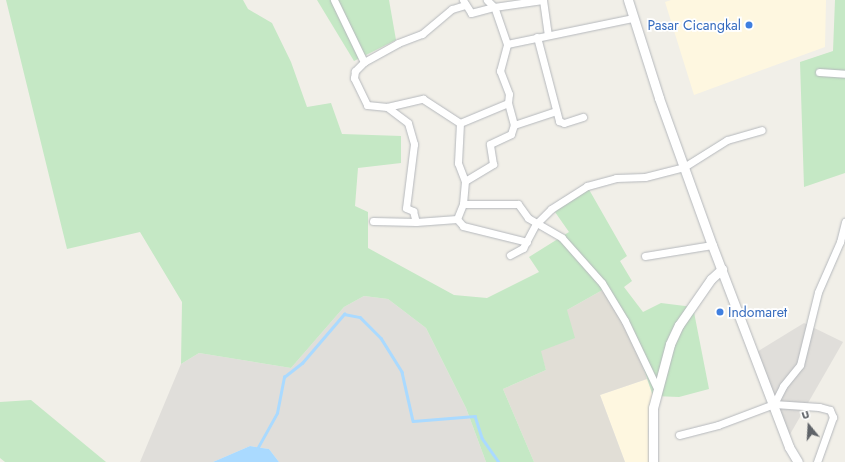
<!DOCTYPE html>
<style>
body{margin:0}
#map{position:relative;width:845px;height:462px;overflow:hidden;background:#f1efe8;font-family:Jost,sans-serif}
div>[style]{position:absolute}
.commercial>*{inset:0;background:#fef7e0}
.industrial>*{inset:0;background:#e0deda}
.education>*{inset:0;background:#e1ded6}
.green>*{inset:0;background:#c5e8c5}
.water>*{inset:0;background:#aadaff}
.stream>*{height:2.5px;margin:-1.25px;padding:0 1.25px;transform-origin:1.25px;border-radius:1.25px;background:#aadaff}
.roads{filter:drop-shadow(0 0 1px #b5b8bc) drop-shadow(0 0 1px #b5b8bc)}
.street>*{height:7px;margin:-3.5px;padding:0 3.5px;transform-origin:3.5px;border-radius:3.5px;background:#fff}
.secondary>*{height:9px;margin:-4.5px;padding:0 4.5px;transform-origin:4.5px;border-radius:4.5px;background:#fff}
.dots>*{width:11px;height:11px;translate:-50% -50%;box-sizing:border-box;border:2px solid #fff;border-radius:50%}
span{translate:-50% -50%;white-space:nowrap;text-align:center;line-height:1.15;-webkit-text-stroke:3.5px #fff;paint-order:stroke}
.shop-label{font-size:14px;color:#366cbe}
.right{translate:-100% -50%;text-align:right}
.left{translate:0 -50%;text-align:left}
.north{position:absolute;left:789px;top:406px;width:40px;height:40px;-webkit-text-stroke:3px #fff;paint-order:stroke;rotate:342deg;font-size:11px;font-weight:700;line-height:16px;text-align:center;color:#5f6368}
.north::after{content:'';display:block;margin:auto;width:14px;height:18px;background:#5f6368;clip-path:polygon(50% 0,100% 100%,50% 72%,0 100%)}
</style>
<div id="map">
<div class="commercial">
<i style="clip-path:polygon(671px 0,826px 0,825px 47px,694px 95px,665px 2px)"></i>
<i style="clip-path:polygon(647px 379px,653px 396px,648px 431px,651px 462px,625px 462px,600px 395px)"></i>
</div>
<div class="industrial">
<i style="clip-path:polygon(364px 296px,388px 299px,426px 328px,466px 408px,486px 462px,279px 462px,269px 449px,250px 446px,213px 462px,140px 462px,181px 364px,199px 353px,291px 368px,344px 307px)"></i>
<i style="clip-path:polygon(804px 323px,843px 342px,785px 443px,752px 355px)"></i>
</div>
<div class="education">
<i style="clip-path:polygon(606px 288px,627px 319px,647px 379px,600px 395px,625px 462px,534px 462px,503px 389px,546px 370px,540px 351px,567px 310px)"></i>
</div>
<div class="green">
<i style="clip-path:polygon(6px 0,243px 0,248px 9px,272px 23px,291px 62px,307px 107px,331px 103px,342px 134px,401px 136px,401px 163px,358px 168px,355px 206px,368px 212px,368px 248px,454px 295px,487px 298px,539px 272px,529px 257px,569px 232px,555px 212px,587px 186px,627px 256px,620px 261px,632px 281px,624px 287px,643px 312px,661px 303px,693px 307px,709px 389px,679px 397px,653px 396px,627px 319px,606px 288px,567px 310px,575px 338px,541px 351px,546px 370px,503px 389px,534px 462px,486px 462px,466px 408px,426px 328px,388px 299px,364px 296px,344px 307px,291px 368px,199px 353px,181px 364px,182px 302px,140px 232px,67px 249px)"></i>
<i style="clip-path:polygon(317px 0,389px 0,396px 40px,354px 61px)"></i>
<i style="clip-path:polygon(835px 0,845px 0,845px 173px,804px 187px,800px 62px,833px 51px)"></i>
<i style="clip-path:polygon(31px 400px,106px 462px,5px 462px,0 458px,0 402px)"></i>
</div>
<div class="water">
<i style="clip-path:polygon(250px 446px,269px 449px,279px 462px,213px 462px)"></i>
</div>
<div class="stream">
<i style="left:257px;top:449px;width:41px;rotate:-60.9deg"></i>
<i style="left:277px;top:413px;width:37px;rotate:-79deg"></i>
<i style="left:284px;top:377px;width:23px;rotate:-38deg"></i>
<i style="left:302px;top:363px;width:65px;rotate:-49.4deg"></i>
<i style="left:344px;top:314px;width:16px;rotate:11deg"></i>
<i style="left:360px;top:317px;width:30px;rotate:45deg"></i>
<i style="left:381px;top:338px;width:40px;rotate:58deg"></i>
<i style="left:402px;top:372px;width:50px;rotate:77.3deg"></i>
<i style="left:413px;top:421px;width:62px;rotate:-4.6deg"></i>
<i style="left:475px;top:416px;width:23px;rotate:72deg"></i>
<i style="left:482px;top:438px;width:29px;rotate:55deg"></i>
</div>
<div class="roads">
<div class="street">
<i style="left:334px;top:0;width:69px;rotate:64.2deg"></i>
<i style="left:364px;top:62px;width:13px;rotate:135deg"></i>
<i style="left:355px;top:71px;width:7px;rotate:98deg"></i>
<i style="left:354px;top:78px;width:30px;rotate:64deg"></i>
<i style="left:367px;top:105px;width:20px;rotate:6deg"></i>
<i style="left:387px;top:107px;width:37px;rotate:-13deg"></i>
<i style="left:423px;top:99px;width:44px;rotate:33deg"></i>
<i style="left:460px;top:123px;width:40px;rotate:92.9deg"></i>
<i style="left:458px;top:163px;width:19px;rotate:69deg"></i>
<i style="left:465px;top:181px;width:23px;rotate:95deg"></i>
<i style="left:463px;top:204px;width:55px"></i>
<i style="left:518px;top:204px;width:17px;rotate:54deg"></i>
<i style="left:528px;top:218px;width:39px;rotate:30deg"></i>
<i style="left:562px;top:238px;width:60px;rotate:48.4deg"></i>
<i style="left:602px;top:283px;width:44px;rotate:58.8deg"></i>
<i style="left:625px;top:321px;width:74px;rotate:64.5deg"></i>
<i style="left:463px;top:0;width:15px;rotate:58deg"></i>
<i style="left:471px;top:13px;width:24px;rotate:-15deg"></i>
<i style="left:494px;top:7px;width:49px;rotate:-8.3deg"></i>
<i style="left:543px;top:0;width:35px;rotate:82deg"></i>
<i style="left:537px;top:37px;width:87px;rotate:75.3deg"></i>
<i style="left:559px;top:121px;width:5px;rotate:22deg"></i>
<i style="left:564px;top:123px;width:20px;rotate:-18deg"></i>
<i style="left:507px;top:44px;width:129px;rotate:-11.7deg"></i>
<i style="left:364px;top:62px;width:39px;rotate:-29deg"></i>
<i style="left:398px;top:43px;width:26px;rotate:-21deg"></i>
<i style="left:422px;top:34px;width:39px;rotate:-40deg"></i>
<i style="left:452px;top:9px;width:14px;rotate:-17deg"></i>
<i style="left:819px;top:72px;width:26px;rotate:4deg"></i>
<i style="left:387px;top:107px;width:26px;rotate:37deg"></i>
<i style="left:408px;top:123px;width:22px;rotate:74deg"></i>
<i style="left:414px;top:144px;width:64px;rotate:97.1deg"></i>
<i style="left:406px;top:208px;width:8px;rotate:23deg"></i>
<i style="left:413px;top:211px;width:11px;rotate:75deg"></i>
<i style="left:416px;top:222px;width:41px;rotate:-4.2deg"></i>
<i style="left:460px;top:123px;width:52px;rotate:-22.6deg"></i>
<i style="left:508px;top:103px;width:9px;rotate:-84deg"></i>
<i style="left:509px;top:94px;width:25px;rotate:-111deg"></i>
<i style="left:500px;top:71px;width:28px;rotate:-75deg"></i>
<i style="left:507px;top:44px;width:39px;rotate:-109deg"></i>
<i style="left:494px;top:7px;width:10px;rotate:-135deg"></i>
<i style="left:514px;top:125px;width:44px;rotate:-18.4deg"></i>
<i style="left:465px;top:181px;width:33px;rotate:-31deg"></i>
<i style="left:493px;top:164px;width:20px;rotate:-99deg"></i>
<i style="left:490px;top:144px;width:23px;rotate:-25deg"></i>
<i style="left:511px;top:134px;width:9px;rotate:-72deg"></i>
<i style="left:514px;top:125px;width:23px;rotate:-105deg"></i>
<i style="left:463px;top:204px;width:16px;rotate:112deg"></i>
<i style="left:457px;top:219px;width:9px;rotate:49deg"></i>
<i style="left:463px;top:226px;width:66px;rotate:14deg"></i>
<i style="left:373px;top:221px;width:43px;rotate:1.3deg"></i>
<i style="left:510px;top:255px;width:15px;rotate:-28deg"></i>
<i style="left:523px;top:248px;width:27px;rotate:-62deg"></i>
<i style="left:536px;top:224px;width:21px;rotate:-45deg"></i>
<i style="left:551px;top:209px;width:43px;rotate:-32.6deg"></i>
<i style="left:587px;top:186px;width:30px;rotate:-15deg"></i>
<i style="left:616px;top:178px;width:29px;rotate:-2deg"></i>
<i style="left:645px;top:177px;width:40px;rotate:-14.4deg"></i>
<i style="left:684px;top:167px;width:51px;rotate:-32.1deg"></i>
<i style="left:727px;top:140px;width:36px;rotate:-16deg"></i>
<i style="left:645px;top:256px;width:68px;rotate:-9.3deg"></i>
<i style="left:774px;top:404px;width:20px;rotate:-63deg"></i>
<i style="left:783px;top:386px;width:27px;rotate:-51deg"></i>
<i style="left:800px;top:365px;width:75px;rotate:-76.1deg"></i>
<i style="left:818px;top:292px;width:55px;rotate:-66.3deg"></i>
<i style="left:840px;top:242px;width:21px;rotate:-76deg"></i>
<i style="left:679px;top:435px;width:40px;rotate:-14.4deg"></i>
<i style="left:718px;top:425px;width:60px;rotate:-20.6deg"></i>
<i style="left:774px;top:404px;width:45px;rotate:3.8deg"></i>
<i style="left:819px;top:407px;width:11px;rotate:15deg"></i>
<i style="left:830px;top:410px;width:8px;rotate:67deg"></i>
<i style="left:833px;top:417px;width:48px;rotate:109.6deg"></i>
</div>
<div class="secondary">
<i style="left:628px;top:0;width:103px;rotate:72.4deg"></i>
<i style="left:659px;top:98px;width:156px;rotate:70.2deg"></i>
<i style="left:712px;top:245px;width:216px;rotate:69.1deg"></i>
<i style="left:789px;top:447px;width:17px;rotate:59deg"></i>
<i style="left:653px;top:462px;width:54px;rotate:-90deg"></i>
<i style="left:653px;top:408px;width:66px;rotate:-75.1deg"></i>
<i style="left:670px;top:344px;width:21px;rotate:-65deg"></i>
<i style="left:679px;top:325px;width:56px;rotate:-55.2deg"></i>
<i style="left:711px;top:279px;width:15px;rotate:-42deg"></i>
</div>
</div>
<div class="dots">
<i style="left:749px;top:25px;background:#3f7fe0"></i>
<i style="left:720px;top:312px;background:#3f7fe0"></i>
</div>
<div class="shop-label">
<span class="right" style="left:741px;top:25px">Pasar Cicangkal</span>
<span class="left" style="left:728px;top:312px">Indomaret</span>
</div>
<div class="north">U</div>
</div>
